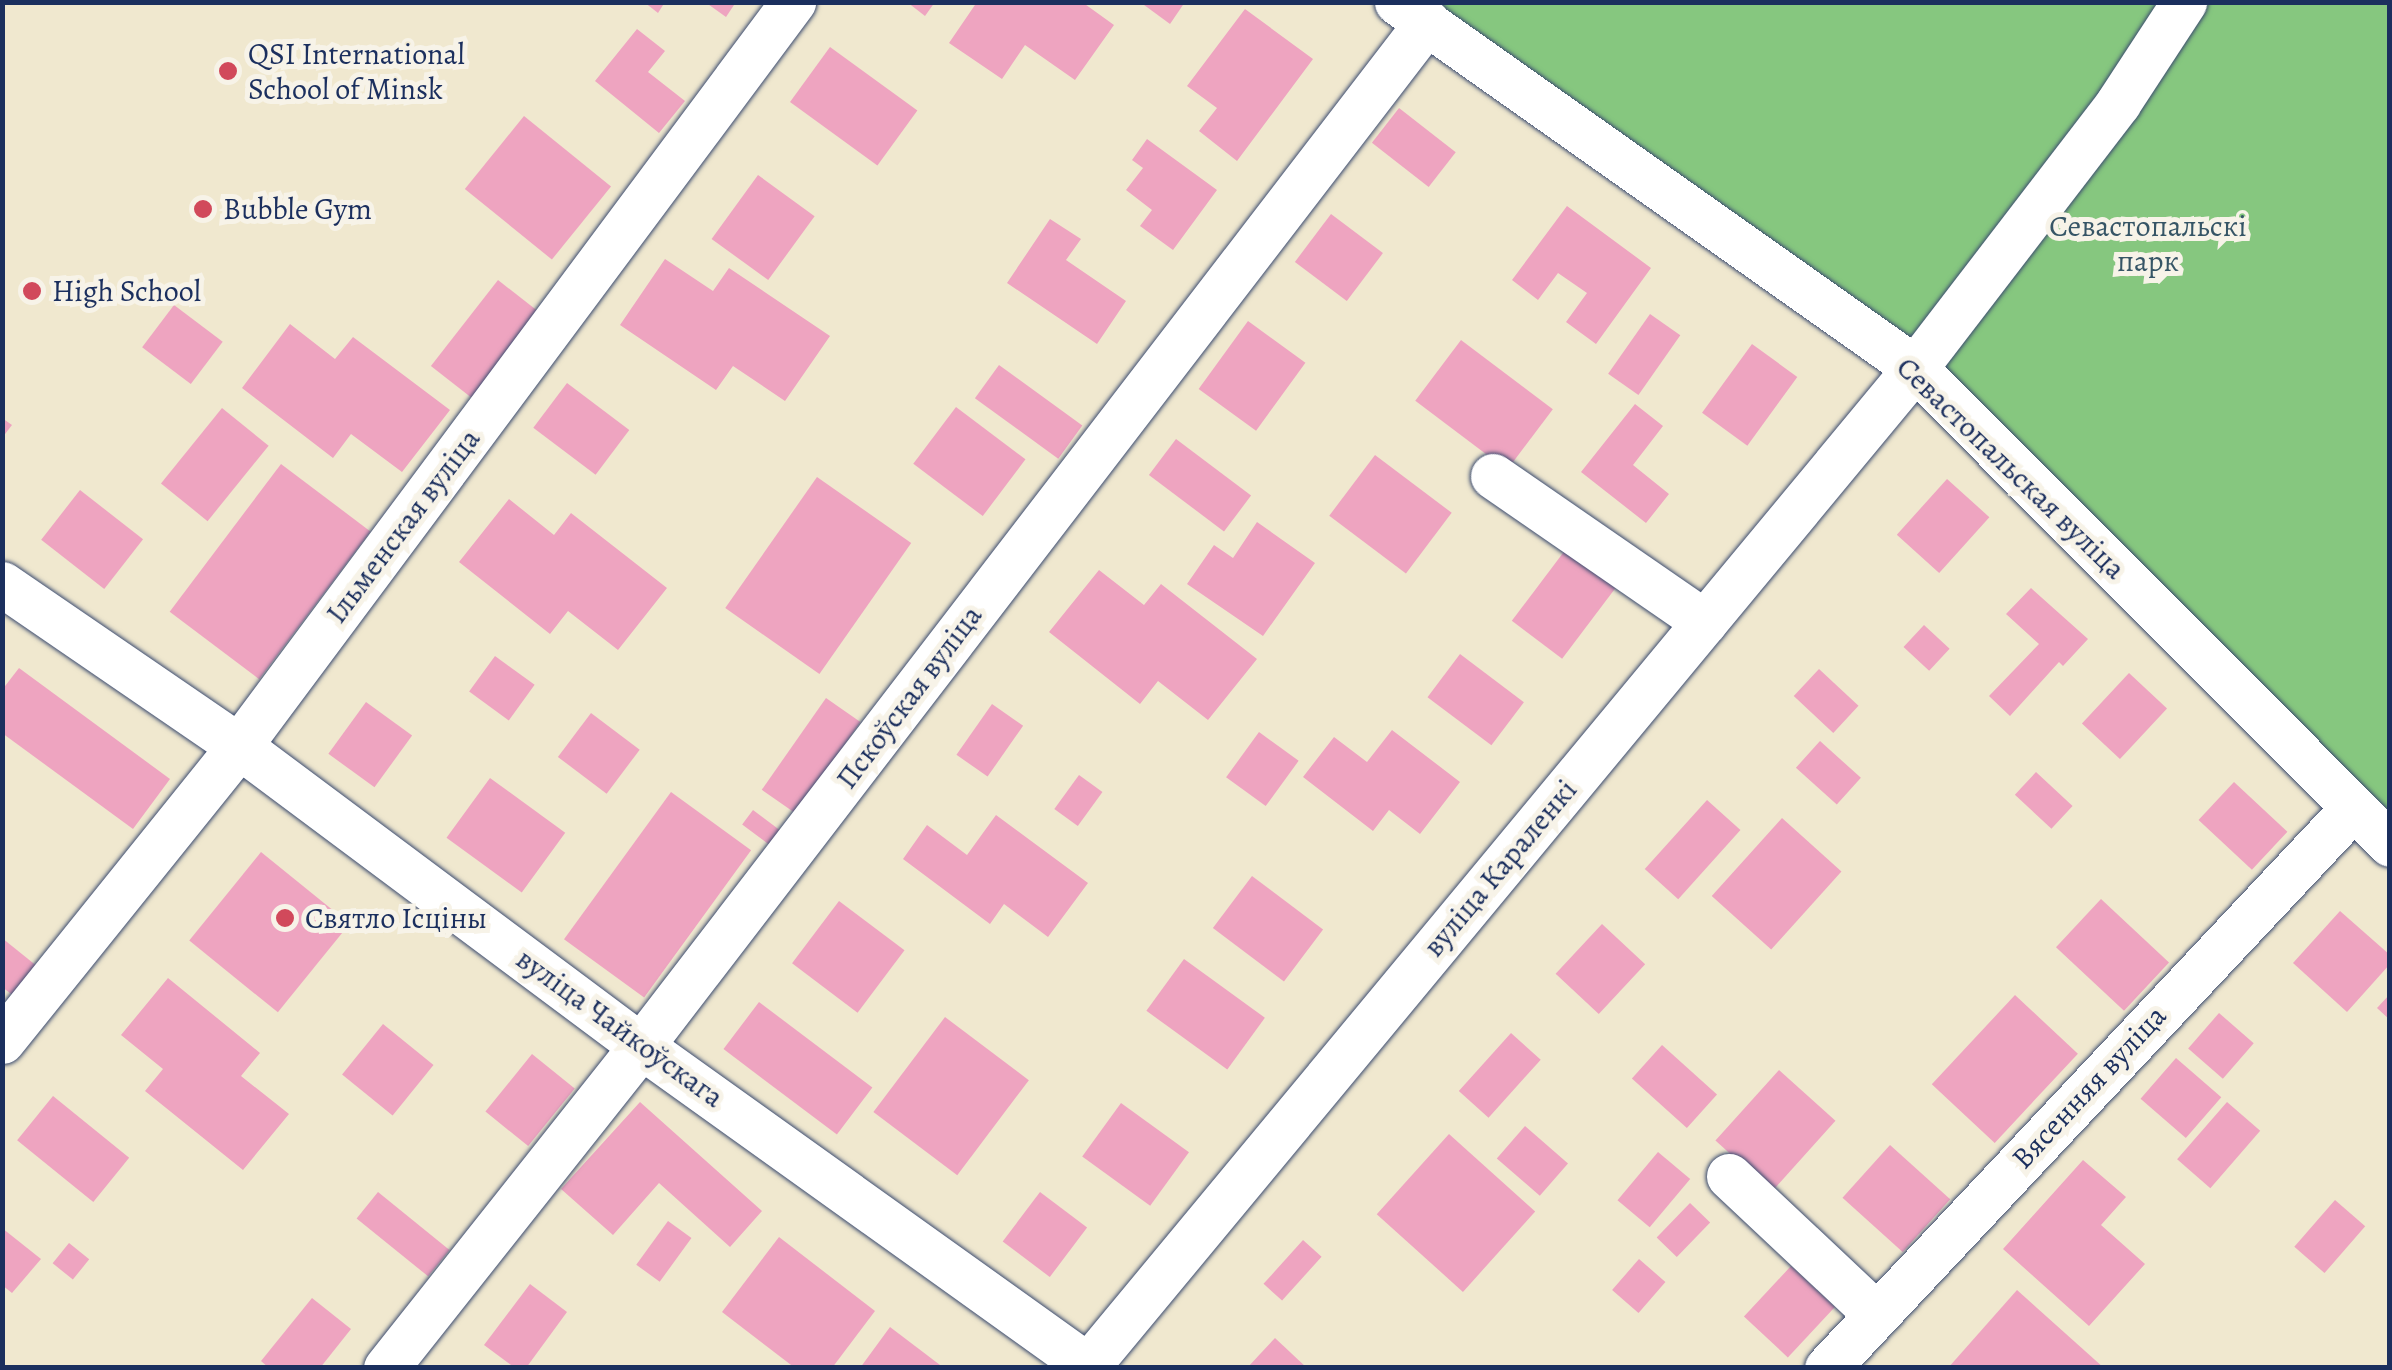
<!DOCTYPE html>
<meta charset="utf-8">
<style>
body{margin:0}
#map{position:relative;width:2392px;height:1370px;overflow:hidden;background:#f0e8cf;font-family:Alegreya,serif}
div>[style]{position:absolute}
.green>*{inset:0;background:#86c77f}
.building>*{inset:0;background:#eea4c0;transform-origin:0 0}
.roads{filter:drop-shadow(0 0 2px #3b4b6f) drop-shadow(0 0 2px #3b4b6f)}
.minor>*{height:45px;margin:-22.5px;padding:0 22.5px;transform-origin:22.5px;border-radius:22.5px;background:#fff}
.dots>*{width:28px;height:28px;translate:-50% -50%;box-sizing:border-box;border:5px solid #f7f3e8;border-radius:50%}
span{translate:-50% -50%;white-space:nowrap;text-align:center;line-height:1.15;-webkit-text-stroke:10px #f7f3e8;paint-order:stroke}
.poi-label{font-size:30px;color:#1b2f5e}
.left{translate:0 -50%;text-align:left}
.park-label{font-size:30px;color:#365566}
.street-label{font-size:30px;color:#1b2f5e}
.frame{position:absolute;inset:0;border:5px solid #1b2f5e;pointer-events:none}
</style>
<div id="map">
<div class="green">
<i style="clip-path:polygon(1420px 3px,2389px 3px,2389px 811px,1926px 362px)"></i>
</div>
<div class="building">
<i style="clip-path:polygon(644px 2px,665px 2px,658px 13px)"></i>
<i style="clip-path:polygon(705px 2px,736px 2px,726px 17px)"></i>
<i style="clip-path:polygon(907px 2px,935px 2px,925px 16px)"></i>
<i style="clip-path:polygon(977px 2px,1082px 2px,1114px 25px,1075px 80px,1025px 45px,1002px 79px,949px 43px)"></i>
<i style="clip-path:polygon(1140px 2px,1185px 2px,1170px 24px)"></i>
<i style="clip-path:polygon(1245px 9px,1313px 59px,1237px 161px,1199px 131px,1217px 108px,1187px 86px)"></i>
<i style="clip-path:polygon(637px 29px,665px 51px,648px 72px,685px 101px,659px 133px,595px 81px)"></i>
<i style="left:830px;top:47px;width:108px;height:68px;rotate:36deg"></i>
<i style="left:1399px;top:108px;width:72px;height:44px;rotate:38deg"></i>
<i style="left:524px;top:116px;width:112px;height:94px;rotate:39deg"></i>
<i style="clip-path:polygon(1147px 139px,1217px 190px,1173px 250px,1140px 226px,1152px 210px,1126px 190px,1143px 168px,1132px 160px)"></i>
<i style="left:758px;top:175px;width:70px;height:79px;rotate:36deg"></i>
<i style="clip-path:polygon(1567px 206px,1651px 268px,1596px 344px,1566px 322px,1587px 293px,1558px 273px,1538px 300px,1512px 280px)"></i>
<i style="left:1331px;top:214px;width:65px;height:60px;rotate:37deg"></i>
<i style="clip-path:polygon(1050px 219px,1081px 239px,1066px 260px,1126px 301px,1097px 344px,1007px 283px)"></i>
<i style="clip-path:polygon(665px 259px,713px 291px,729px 268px,830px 336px,785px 401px,733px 366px,716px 390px,620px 325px)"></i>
<i style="left:498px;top:280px;width:54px;height:109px;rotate:38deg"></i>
<i style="left:174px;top:305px;width:61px;height:53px;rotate:37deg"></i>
<i style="left:1650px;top:314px;width:37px;height:73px;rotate:35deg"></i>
<i style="left:1248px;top:321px;width:71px;height:84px;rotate:36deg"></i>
<i style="clip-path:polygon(290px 324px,335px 359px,353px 337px,450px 410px,402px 472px,351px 434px,333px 458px,242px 388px)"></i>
<i style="left:1461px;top:340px;width:115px;height:76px;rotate:37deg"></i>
<i style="left:1752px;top:344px;width:56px;height:85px;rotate:36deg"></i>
<i style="left:999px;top:365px;width:103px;height:41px;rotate:36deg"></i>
<i style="left:567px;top:383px;width:78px;height:56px;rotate:37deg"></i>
<i style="clip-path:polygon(1635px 404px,1663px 426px,1633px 465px,1669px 494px,1646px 523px,1581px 472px)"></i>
<i style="left:956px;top:407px;width:87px;height:71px;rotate:37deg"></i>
<i style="left:222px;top:408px;width:60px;height:97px;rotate:39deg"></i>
<i style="clip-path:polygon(2px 418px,12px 425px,2px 438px)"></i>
<i style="left:1176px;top:439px;width:94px;height:45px;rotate:37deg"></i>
<i style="left:1375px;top:455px;width:96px;height:76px;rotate:37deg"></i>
<i style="left:281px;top:464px;width:112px;height:185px;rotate:37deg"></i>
<i style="left:817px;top:477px;width:115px;height:160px;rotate:35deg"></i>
<i style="left:1947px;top:479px;width:57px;height:75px;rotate:42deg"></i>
<i style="left:80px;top:490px;width:80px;height:63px;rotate:38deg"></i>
<i style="clip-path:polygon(509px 499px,554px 535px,571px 513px,667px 588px,618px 650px,568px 611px,550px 634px,459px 562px)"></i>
<i style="clip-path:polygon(1257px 522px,1315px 563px,1263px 636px,1187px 584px,1214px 545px,1233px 558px)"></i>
<i style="left:1572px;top:541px;width:63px;height:100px;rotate:37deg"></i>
<i style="clip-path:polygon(1099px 570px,1144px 605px,1161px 584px,1257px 659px,1208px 720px,1158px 681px,1140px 704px,1049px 632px)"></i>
<i style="clip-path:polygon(2031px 588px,2088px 639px,2063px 666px,2059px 662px,2010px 716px,1989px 696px,2039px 644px,2006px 614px)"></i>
<i style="left:1924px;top:625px;width:35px;height:30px;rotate:43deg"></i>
<i style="left:1460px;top:654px;width:80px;height:54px;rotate:37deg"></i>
<i style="left:495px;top:656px;width:49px;height:44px;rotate:36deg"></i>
<i style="clip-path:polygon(19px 668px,170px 779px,133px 829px,2px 733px,2px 690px)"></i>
<i style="left:1819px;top:669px;width:54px;height:37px;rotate:43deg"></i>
<i style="left:2129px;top:673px;width:52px;height:69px;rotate:43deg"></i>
<i style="left:826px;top:698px;width:42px;height:112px;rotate:35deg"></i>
<i style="left:366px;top:702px;width:57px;height:64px;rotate:36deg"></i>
<i style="left:992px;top:704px;width:38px;height:62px;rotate:35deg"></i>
<i style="left:591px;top:713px;width:61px;height:55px;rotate:37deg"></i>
<i style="clip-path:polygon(1392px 730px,1460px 782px,1420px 834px,1389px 810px,1373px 831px,1303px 777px,1334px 737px,1367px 762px)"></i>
<i style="left:1259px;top:732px;width:49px;height:56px;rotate:36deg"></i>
<i style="left:1820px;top:741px;width:55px;height:36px;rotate:42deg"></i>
<i style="left:2036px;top:772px;width:50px;height:31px;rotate:43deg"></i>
<i style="left:1079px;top:775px;width:29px;height:42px;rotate:36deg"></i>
<i style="left:490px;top:778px;width:93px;height:74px;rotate:36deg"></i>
<i style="left:2234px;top:782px;width:73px;height:52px;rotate:43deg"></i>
<i style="left:671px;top:792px;width:99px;height:182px;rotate:36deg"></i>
<i style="left:1707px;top:800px;width:45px;height:93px;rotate:42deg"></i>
<i style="left:753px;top:810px;width:45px;height:18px;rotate:37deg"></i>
<i style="clip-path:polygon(996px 815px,1088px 883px,1048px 937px,1004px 904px,990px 924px,903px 859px,927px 825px,967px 855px)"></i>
<i style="left:1782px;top:818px;width:80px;height:105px;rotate:42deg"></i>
<i style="left:261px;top:852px;width:114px;height:114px;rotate:39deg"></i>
<i style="left:1252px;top:876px;width:89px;height:65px;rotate:37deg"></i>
<i style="left:2101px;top:899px;width:93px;height:66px;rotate:43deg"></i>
<i style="left:839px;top:901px;width:82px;height:78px;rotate:37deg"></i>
<i style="clip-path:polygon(2340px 911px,2390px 955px,2390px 964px,2347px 1012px,2293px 963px)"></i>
<i style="left:1602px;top:924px;width:59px;height:68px;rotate:43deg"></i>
<i style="clip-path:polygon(2px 938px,43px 971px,19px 1000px,2px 987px)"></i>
<i style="left:1184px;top:959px;width:100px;height:64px;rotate:36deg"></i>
<i style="clip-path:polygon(168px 978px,260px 1053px,241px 1076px,289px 1114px,243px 1170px,145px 1091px,163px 1069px,121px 1035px)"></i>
<i style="clip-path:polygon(2390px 994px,2390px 1020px,2377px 1008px)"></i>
<i style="left:2015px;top:995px;width:86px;height:122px;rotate:43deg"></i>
<i style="left:759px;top:1002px;width:142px;height:59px;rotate:37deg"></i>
<i style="left:2219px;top:1013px;width:46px;height:47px;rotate:41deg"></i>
<i style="left:945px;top:1017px;width:105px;height:119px;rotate:37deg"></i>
<i style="left:383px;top:1024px;width:65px;height:65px;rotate:39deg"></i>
<i style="left:1511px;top:1033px;width:40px;height:78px;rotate:42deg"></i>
<i style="left:1662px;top:1045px;width:74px;height:45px;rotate:42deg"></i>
<i style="left:532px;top:1054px;width:55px;height:74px;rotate:39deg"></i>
<i style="left:2176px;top:1058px;width:60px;height:54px;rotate:41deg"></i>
<i style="left:1779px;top:1070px;width:76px;height:95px;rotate:42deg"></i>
<i style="left:53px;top:1096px;width:98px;height:57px;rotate:39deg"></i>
<i style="clip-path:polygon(640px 1102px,762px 1211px,730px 1247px,659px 1183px,613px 1235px,561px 1189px)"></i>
<i style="left:2227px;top:1102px;width:44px;height:76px;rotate:41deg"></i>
<i style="left:1121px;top:1103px;width:84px;height:66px;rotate:36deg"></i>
<i style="left:1525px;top:1126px;width:57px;height:43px;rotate:41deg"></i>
<i style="left:1449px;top:1134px;width:116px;height:108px;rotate:42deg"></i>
<i style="left:1890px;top:1145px;width:81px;height:71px;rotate:42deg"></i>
<i style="left:1658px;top:1152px;width:42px;height:63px;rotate:40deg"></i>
<i style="clip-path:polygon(2083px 1160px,2126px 1197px,2101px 1225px,2145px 1264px,2089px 1326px,2003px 1249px)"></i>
<i style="left:378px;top:1192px;width:92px;height:34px;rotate:39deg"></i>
<i style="left:1040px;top:1192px;width:59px;height:62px;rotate:37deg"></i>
<i style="left:2335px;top:1200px;width:40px;height:62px;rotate:41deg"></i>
<i style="left:1690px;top:1203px;width:28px;height:48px;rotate:44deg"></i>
<i style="left:668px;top:1221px;width:29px;height:54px;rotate:36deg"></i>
<i style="clip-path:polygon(2px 1228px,41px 1259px,12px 1293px,2px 1285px)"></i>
<i style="clip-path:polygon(779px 1237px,875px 1311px,832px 1368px,795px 1368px,722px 1312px)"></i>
<i style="left:1303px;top:1240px;width:25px;height:59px;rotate:42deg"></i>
<i style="left:69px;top:1243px;width:26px;height:26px;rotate:39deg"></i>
<i style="left:1639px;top:1259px;width:35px;height:41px;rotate:41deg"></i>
<i style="left:1791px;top:1266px;width:60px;height:69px;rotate:43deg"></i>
<i style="clip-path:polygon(530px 1284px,567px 1312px,526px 1368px,515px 1368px,484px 1345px)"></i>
<i style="clip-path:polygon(2017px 1290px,2104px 1368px,1948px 1368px)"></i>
<i style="clip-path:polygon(312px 1298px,351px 1329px,320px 1368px,269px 1368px,261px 1361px)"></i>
<i style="clip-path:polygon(890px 1327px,944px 1368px,860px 1368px)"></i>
<i style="clip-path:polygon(1275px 1338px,1307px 1368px,1247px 1368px)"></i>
</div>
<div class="roads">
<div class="minor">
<i style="left:1397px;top:2px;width:634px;rotate:35.24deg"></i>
<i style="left:1915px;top:368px;width:672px;rotate:45.06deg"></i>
<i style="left:1493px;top:476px;width:257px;rotate:34.6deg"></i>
<i style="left:2px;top:584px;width:287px;rotate:34.4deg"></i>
<i style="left:239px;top:746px;width:502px;rotate:36.73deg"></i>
<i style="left:641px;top:1046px;width:553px;rotate:35.59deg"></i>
<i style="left:2px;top:1041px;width:378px;rotate:-51.2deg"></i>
<i style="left:239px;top:746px;width:928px;rotate:-53.33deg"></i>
<i style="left:1729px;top:1176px;width:202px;rotate:43.2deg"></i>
<i style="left:386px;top:1368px;width:411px;rotate:-51.6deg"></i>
<i style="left:641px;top:1046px;width:1291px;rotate:-52.49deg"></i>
<i style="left:1086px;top:1368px;width:1299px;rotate:-50.34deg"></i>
<i style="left:1915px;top:368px;width:334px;rotate:-52.5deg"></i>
<i style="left:2118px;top:103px;width:121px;rotate:-56.8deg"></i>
<i style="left:1827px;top:1368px;width:768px;rotate:-46.79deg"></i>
</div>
</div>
<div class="dots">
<i style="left:228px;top:71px;background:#d1495b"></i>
<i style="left:203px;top:209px;background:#d1495b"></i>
<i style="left:32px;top:291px;background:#d1495b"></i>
<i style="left:285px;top:918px;background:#d1495b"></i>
</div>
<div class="poi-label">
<span class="left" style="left:248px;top:71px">QSI International<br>School of Minsk</span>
<span class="left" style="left:223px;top:209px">Bubble Gym</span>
<span class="left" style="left:52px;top:291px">High School</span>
<span class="left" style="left:305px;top:918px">Святло Ісціны</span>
</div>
<div class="park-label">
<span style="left:2148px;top:243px">Севастопальскі<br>парк</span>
</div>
<div class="street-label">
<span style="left:2011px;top:468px;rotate:44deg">Севастопальская вуліца</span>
<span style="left:403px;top:526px;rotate:-53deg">Ільменская вуліца</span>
<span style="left:909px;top:697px;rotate:-53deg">Пскоўская вуліца</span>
<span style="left:1500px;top:868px;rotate:-50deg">вуліца Караленкі</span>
<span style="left:620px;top:1028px;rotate:36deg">вуліца Чайкоўскага</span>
<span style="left:2089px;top:1087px;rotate:-47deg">Вясенняя вуліца</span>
</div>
<div class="frame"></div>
</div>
